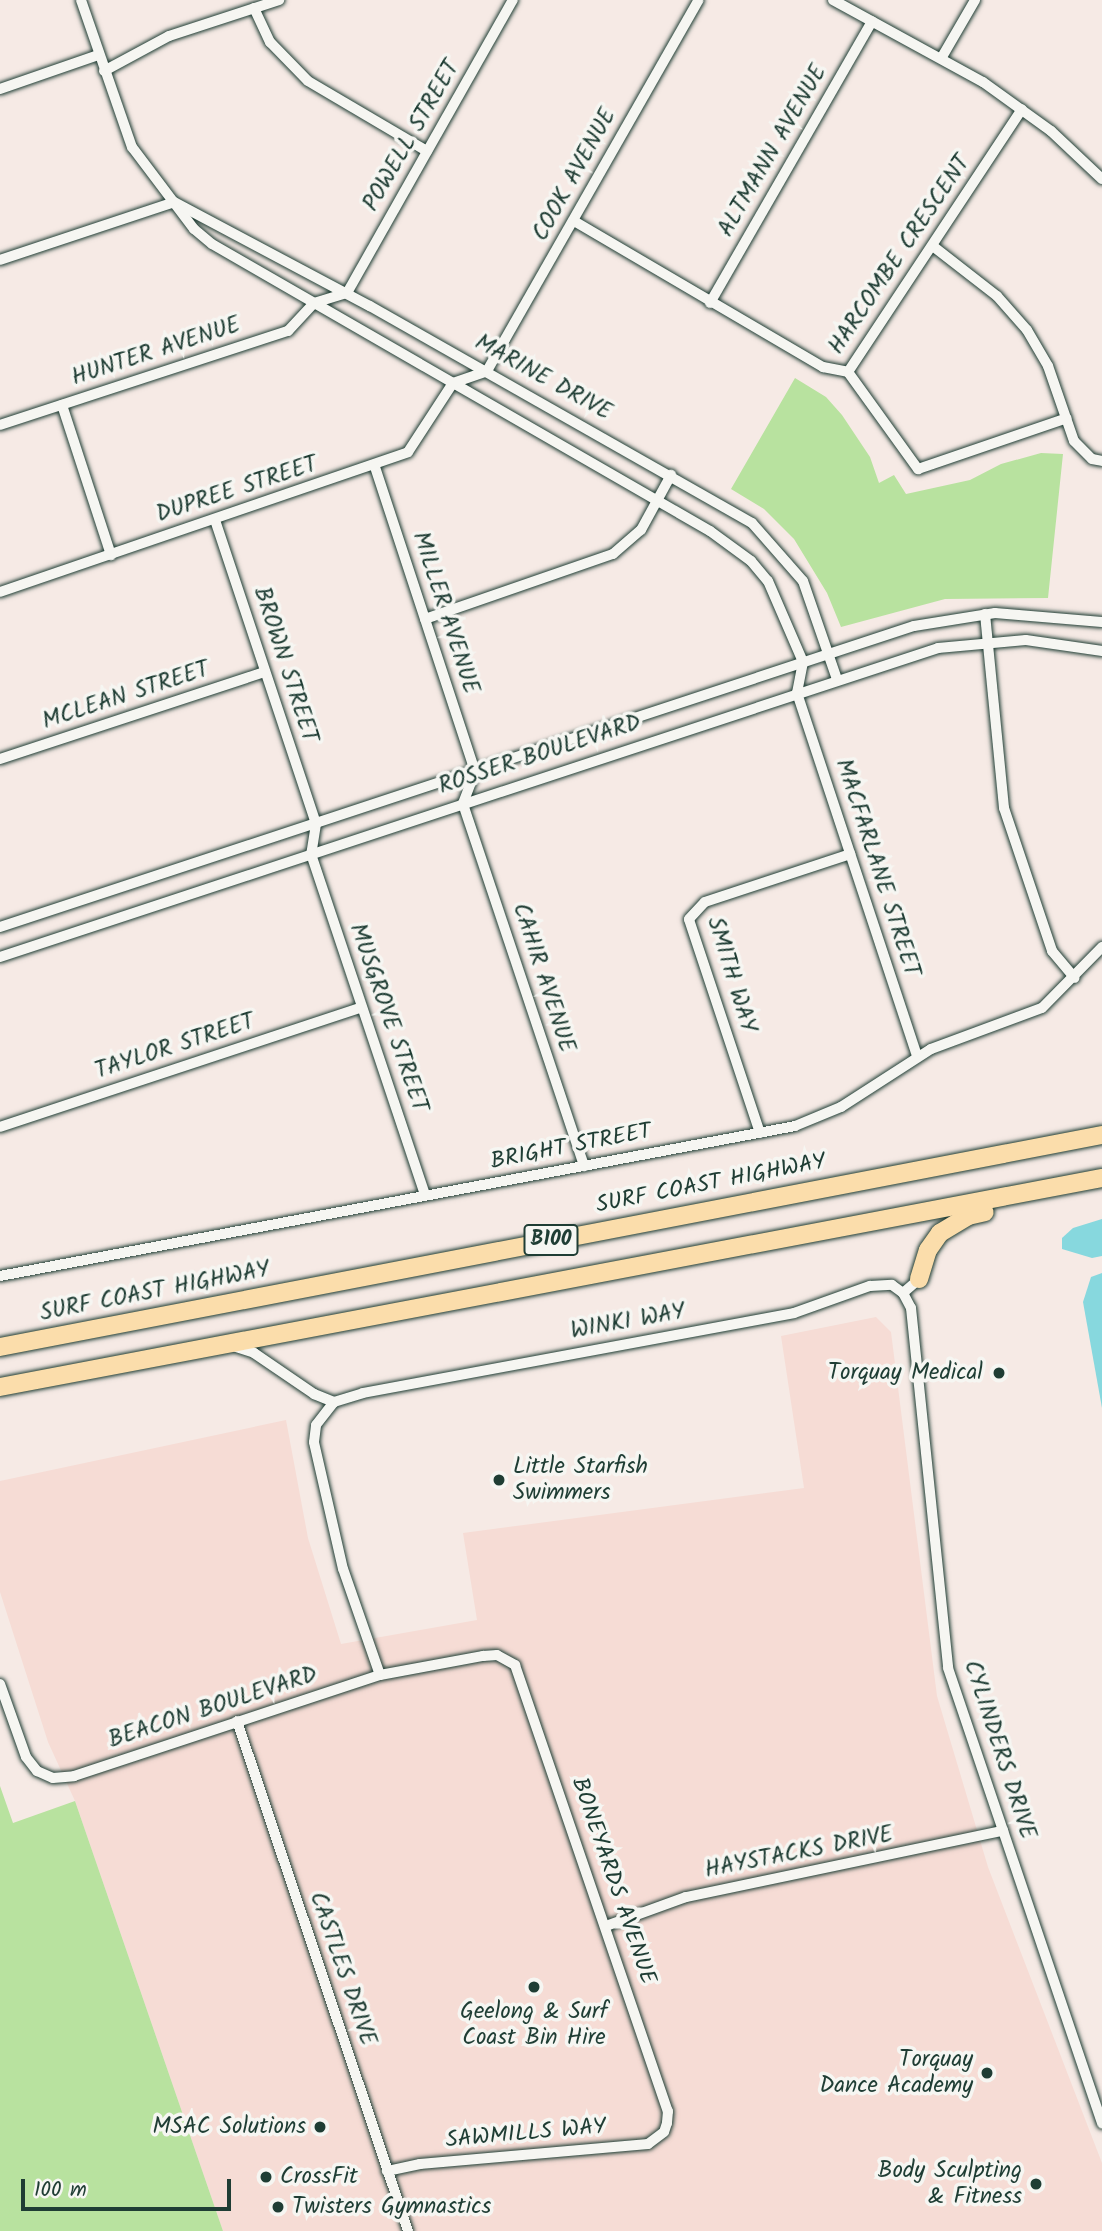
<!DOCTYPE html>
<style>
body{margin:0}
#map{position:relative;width:1102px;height:2231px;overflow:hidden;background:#f6eae5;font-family:Kalam,sans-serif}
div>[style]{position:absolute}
.built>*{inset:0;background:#f6dcd5}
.green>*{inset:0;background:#b8e29f}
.water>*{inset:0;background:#87d8de}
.roads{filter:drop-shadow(0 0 2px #1f3d34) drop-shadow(0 0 2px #1f3d34)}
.street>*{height:10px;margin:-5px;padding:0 5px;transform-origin:5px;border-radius:5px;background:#f6f6f2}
.primary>*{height:18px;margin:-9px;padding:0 9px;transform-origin:9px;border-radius:9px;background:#fbddab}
.dots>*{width:19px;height:19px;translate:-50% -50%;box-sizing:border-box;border:4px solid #f6f6f2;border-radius:50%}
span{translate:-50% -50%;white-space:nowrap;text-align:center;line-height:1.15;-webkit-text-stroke:7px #f6f6f2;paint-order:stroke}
.shield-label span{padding:2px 5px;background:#f6f6f2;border:2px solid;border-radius:5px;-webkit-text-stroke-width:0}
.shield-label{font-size:21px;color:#1f3d34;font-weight:700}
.street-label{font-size:23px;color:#1f3d34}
.poi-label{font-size:23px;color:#1f3d34}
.right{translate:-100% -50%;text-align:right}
.left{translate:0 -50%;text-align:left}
.scale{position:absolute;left:21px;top:2179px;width:210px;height:32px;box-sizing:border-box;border:4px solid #1f3d34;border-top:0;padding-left:9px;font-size:21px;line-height:24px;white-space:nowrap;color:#1f3d34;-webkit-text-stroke:5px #f6f6f2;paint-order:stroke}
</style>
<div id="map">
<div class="built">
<i style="clip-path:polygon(876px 1317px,891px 1332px,937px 1696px,988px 1867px,1102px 2163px,1102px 2231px,223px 2231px,75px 1801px,48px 1742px,0 1592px,0 1481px,286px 1420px,308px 1538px,341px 1644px,477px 1620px,463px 1533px,804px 1488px,781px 1336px)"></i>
</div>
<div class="green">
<i style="clip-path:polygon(795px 378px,826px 397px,842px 415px,870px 457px,879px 483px,894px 475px,906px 494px,970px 480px,1001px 464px,1041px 453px,1063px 454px,1048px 598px,945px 599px,841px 627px,827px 593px,794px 539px,764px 509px,731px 489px)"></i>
<i style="clip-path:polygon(0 1786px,13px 1823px,75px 1801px,223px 2231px,0 2231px)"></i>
</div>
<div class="water">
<i style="clip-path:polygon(1102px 1219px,1102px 1256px,1092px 1258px,1062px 1249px,1062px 1238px,1073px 1228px)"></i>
<i style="clip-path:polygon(1102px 1273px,1102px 1408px,1083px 1302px,1091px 1277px)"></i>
</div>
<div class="roads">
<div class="street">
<i style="left:81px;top:0;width:156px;rotate:70.9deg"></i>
<i style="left:132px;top:147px;width:103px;rotate:52.9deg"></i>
<i style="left:194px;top:229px;width:23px;rotate:40deg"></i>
<i style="left:212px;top:244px;width:575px;rotate:29.96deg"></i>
<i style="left:710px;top:531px;width:51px;rotate:36.2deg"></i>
<i style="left:751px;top:561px;width:26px;rotate:50deg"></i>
<i style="left:768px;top:581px;width:88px;rotate:66.6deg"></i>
<i style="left:803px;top:662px;width:32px;rotate:101deg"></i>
<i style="left:797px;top:693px;width:382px;rotate:71.7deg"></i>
<i style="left:833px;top:0;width:171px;rotate:28.7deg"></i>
<i style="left:983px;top:82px;width:84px;rotate:35.8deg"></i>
<i style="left:1051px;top:131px;width:70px;rotate:43.3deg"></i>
<i style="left:254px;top:8px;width:38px;rotate:65deg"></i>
<i style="left:270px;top:42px;width:54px;rotate:45.7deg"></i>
<i style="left:308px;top:81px;width:138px;rotate:30.5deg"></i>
<i style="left:942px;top:57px;width:66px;rotate:-59.9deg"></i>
<i style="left:104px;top:71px;width:74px;rotate:-28.3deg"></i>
<i style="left:169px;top:36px;width:116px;rotate:-18.1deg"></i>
<i style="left:0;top:89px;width:104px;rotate:-19.1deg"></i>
<i style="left:174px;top:202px;width:222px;rotate:28deg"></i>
<i style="left:370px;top:306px;width:439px;rotate:29.6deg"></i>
<i style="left:752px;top:523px;width:77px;rotate:48.7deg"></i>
<i style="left:803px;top:581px;width:104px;rotate:70.9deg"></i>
<i style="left:574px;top:221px;width:289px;rotate:30.4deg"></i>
<i style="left:823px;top:367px;width:25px;rotate:11deg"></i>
<i style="left:848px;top:372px;width:315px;rotate:-56.5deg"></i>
<i style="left:934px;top:247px;width:80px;rotate:37.9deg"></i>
<i style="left:997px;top:296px;width:45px;rotate:48.6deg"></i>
<i style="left:1027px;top:330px;width:42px;rotate:59.7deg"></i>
<i style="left:1048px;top:366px;width:79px;rotate:70.9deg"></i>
<i style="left:1074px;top:441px;width:25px;rotate:45deg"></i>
<i style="left:1092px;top:459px;width:10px;rotate:11deg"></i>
<i style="left:0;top:260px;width:183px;rotate:-18.4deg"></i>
<i style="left:710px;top:303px;width:325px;rotate:-60.1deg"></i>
<i style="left:848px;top:372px;width:120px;rotate:54.2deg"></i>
<i style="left:918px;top:469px;width:157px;rotate:-18.9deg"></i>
<i style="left:62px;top:405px;width:158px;rotate:71.9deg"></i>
<i style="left:0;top:425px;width:303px;rotate:-18.1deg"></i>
<i style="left:288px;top:331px;width:38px;rotate:-47deg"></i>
<i style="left:314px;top:303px;width:34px;rotate:-17deg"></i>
<i style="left:347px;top:293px;width:337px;rotate:-60.5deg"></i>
<i style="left:375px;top:467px;width:321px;rotate:71.8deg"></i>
<i style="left:475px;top:772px;width:34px;rotate:111deg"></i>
<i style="left:463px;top:804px;width:382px;rotate:71.5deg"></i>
<i style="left:215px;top:520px;width:320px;rotate:71.6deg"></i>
<i style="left:316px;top:824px;width:30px;rotate:99deg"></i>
<i style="left:311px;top:854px;width:360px;rotate:71.5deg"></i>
<i style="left:0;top:592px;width:431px;rotate:-18.9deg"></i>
<i style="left:408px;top:452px;width:82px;rotate:-56.9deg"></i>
<i style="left:453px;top:383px;width:36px;rotate:-19deg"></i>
<i style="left:487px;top:371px;width:427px;rotate:-60.3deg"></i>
<i style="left:985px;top:614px;width:195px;rotate:84.4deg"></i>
<i style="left:1004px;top:808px;width:151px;rotate:71.4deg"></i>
<i style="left:1052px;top:951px;width:35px;rotate:50deg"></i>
<i style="left:425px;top:619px;width:199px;rotate:-19.1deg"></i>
<i style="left:613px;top:554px;width:37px;rotate:-41deg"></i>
<i style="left:641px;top:530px;width:63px;rotate:-61.4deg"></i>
<i style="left:0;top:759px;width:279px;rotate:-18.2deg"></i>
<i style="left:0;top:927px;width:962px;rotate:-18.23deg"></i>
<i style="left:914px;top:626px;width:82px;rotate:-9.1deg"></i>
<i style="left:995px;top:613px;width:107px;rotate:4.8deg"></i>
<i style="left:0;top:957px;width:988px;rotate:-18.23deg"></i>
<i style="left:938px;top:648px;width:88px;rotate:-5.2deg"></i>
<i style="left:1026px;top:640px;width:77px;rotate:8.2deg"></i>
<i style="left:0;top:1127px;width:381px;rotate:-18.3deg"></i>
<i style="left:760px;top:1133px;width:225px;rotate:-108.4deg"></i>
<i style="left:689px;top:919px;width:23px;rotate:-47deg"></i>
<i style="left:705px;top:902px;width:153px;rotate:-18.3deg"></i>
<i style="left:0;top:1276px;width:809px;rotate:-10.68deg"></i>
<i style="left:795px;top:1126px;width:50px;rotate:-22.4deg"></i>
<i style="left:841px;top:1107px;width:107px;rotate:-32.8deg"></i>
<i style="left:931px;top:1049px;width:118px;rotate:-20.3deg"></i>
<i style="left:1042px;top:1008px;width:86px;rotate:-45.5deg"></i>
<i style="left:903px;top:1293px;width:17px;rotate:62deg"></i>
<i style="left:911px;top:1308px;width:362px;rotate:84.1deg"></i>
<i style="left:948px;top:1668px;width:481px;rotate:71.3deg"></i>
<i style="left:233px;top:1346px;width:22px;rotate:18deg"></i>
<i style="left:254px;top:1353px;width:73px;rotate:34.3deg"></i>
<i style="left:314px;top:1394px;width:22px;rotate:22deg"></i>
<i style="left:380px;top:1675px;width:112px;rotate:-109.2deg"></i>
<i style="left:343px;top:1569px;width:130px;rotate:-102.9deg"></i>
<i style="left:314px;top:1442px;width:17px;rotate:-83deg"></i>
<i style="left:316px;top:1425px;width:29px;rotate:-52deg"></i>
<i style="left:334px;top:1402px;width:30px;rotate:-17deg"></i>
<i style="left:363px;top:1393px;width:438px;rotate:-10.5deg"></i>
<i style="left:794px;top:1313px;width:81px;rotate:-19.6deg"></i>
<i style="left:870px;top:1286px;width:22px;rotate:-3deg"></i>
<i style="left:892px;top:1285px;width:14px;rotate:36deg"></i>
<i style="left:903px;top:1293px;width:21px;rotate:-41deg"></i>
<i style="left:0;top:1684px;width:77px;rotate:70.4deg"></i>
<i style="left:26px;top:1757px;width:18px;rotate:52deg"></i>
<i style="left:37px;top:1771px;width:17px;rotate:24deg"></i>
<i style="left:53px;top:1778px;width:21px;rotate:-5deg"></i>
<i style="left:74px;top:1776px;width:322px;rotate:-18.3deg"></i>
<i style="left:380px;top:1675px;width:105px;rotate:-10.5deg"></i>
<i style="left:483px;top:1656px;width:14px;rotate:-4deg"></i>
<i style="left:497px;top:1655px;width:21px;rotate:29deg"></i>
<i style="left:515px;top:1665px;width:472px;rotate:71.1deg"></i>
<i style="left:668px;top:2111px;width:12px;rotate:95deg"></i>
<i style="left:667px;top:2123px;width:9px;rotate:108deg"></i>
<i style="left:664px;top:2132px;width:20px;rotate:143deg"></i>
<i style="left:648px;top:2144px;width:229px;rotate:175deg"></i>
<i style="left:420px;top:2164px;width:34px;rotate:168deg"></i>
<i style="left:237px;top:1721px;width:538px;rotate:71.46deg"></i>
<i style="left:606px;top:1926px;width:85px;rotate:-19.9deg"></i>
<i style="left:686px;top:1897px;width:324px;rotate:-11.8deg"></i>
</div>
<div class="primary">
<i style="left:919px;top:1279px;width:30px;rotate:-73deg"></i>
<i style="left:928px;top:1250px;width:21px;rotate:-55deg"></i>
<i style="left:940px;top:1233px;width:33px;rotate:-31deg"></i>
<i style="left:968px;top:1216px;width:17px;rotate:-13deg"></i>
<i style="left:0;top:1347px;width:1122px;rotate:-10.89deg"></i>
<i style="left:0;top:1387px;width:1122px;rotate:-10.74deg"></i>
</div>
</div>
<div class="dots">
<i style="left:999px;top:1373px;background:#1f3d34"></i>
<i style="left:499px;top:1480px;background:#1f3d34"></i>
<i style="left:534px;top:1987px;background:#1f3d34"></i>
<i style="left:987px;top:2073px;background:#1f3d34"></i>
<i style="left:320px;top:2127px;background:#1f3d34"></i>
<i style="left:266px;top:2177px;background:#1f3d34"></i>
<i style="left:1036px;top:2184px;background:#1f3d34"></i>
<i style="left:278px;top:2207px;background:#1f3d34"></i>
</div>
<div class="shield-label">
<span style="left:551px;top:1240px">B100</span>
</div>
<div class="street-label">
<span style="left:412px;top:136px;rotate:-60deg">POWELL STREET</span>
<span style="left:773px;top:151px;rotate:-60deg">ALTMANN AVENUE</span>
<span style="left:575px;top:175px;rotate:-61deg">COOK AVENUE</span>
<span style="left:900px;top:255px;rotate:-56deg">HARCOMBE CRESCENT</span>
<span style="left:156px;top:352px;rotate:-18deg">HUNTER AVENUE</span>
<span style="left:543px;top:378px;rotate:29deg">MARINE DRIVE</span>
<span style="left:237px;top:490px;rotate:-18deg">DUPREE STREET</span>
<span style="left:445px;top:613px;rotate:72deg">MILLER AVENUE</span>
<span style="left:285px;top:665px;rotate:72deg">BROWN STREET</span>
<span style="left:126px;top:696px;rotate:-18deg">MCLEAN STREET</span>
<span style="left:540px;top:755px;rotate:-18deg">ROSSER BOULEVARD</span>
<span style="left:877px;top:868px;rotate:72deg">MACFARLANE STREET</span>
<span style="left:731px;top:975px;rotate:73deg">SMITH WAY</span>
<span style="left:543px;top:978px;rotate:72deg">CAHIR AVENUE</span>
<span style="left:388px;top:1018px;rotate:71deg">MUSGROVE STREET</span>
<span style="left:175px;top:1047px;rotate:-18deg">TAYLOR STREET</span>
<span style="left:571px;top:1147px;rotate:-11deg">BRIGHT STREET</span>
<span style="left:711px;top:1184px;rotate:-11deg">SURF COAST HIGHWAY</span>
<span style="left:155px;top:1292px;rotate:-11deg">SURF COAST HIGHWAY</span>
<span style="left:628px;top:1322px;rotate:-10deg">WINKI WAY</span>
<span style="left:213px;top:1708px;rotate:-18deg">BEACON BOULEVARD</span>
<span style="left:999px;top:1750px;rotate:72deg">CYLINDERS DRIVE</span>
<span style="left:799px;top:1853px;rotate:-11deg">HAYSTACKS DRIVE</span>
<span style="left:613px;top:1881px;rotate:71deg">BONEYARDS AVENUE</span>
<span style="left:342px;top:1969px;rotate:71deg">CASTLES DRIVE</span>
<span style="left:526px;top:2134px;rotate:-5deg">SAWMILLS WAY</span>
</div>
<div class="poi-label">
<span class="right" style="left:983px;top:1373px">Torquay Medical</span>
<span class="left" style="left:513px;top:1480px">Little Starfish<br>Swimmers</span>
<span style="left:534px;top:2025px">Geelong &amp; Surf<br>Coast Bin Hire</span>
<span class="right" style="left:973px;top:2073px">Torquay<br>Dance Academy</span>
<span class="right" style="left:306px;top:2127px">MSAC Solutions</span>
<span class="right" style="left:1022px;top:2184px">Body Sculpting<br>&amp; Fitness</span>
<span class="left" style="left:280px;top:2177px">CrossFit</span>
<span class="left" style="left:292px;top:2207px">Twisters Gymnastics</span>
</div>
<div class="scale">100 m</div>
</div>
